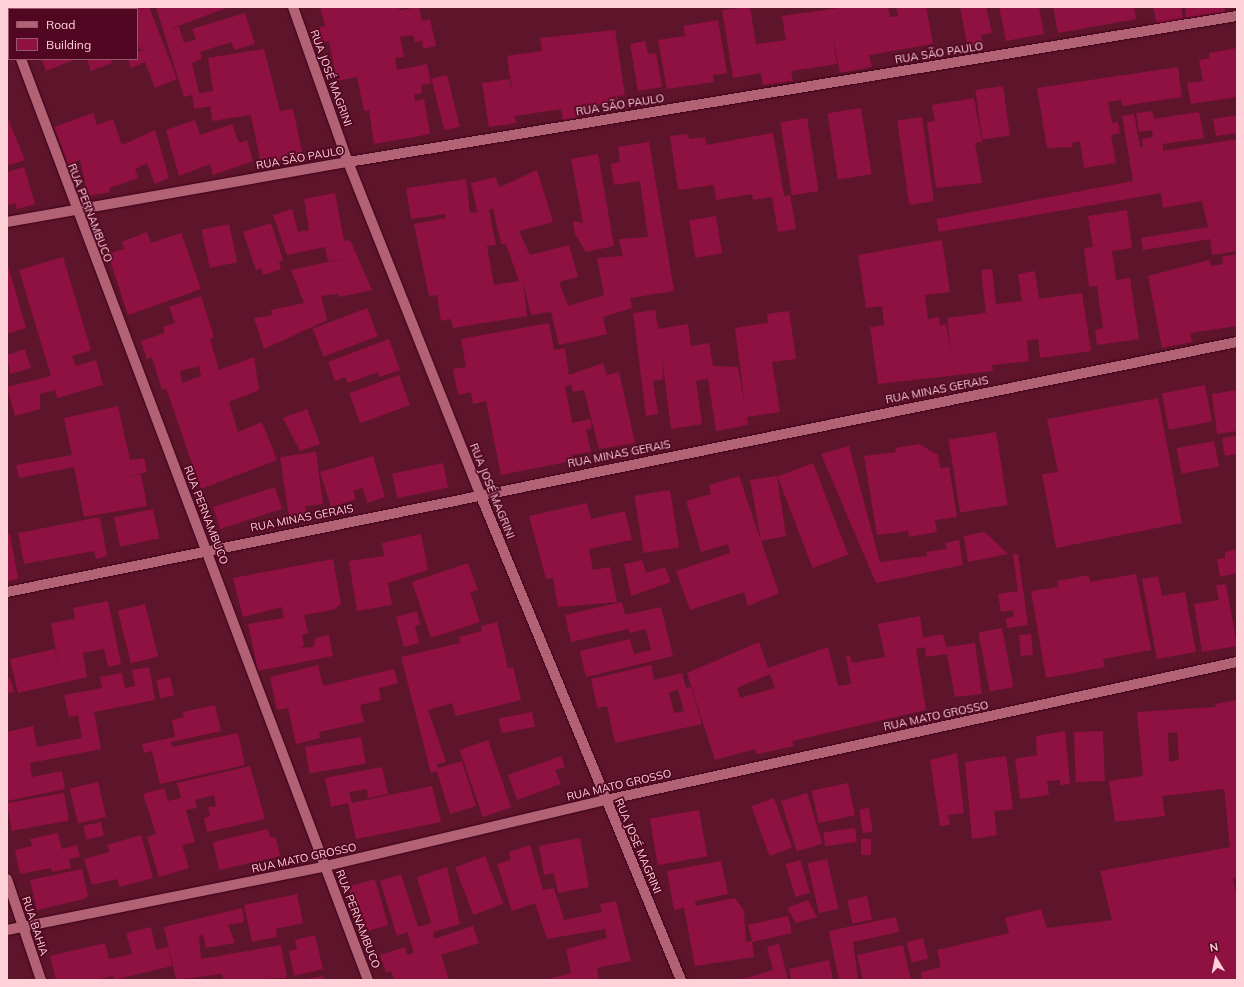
<!DOCTYPE html>
<meta charset="utf-8">
<style>
body{margin:0}
#map{position:relative;width:1244px;height:987px;overflow:hidden;background:#5e152c;font-family:Mulish,sans-serif}
div>[style]{position:absolute}
.building>*{inset:0;background:#8f1141;transform-origin:0 0}
.roads{filter:drop-shadow(0 0 1px #390316) drop-shadow(0 0 1px #390316)}
.minor>*{height:10px;margin:-5px;padding:0 5px;transform-origin:5px;border-radius:5px;background:#b36275}
span{translate:-50% -50%;white-space:nowrap;text-align:center;line-height:1.15;-webkit-text-stroke:3.5px #510722;paint-order:stroke}
.street-label{font-size:11px;color:#ffd1d9}
.frame{position:absolute;inset:0;border:8px solid #ffd1d9;pointer-events:none}
.legend{position:absolute;left:8px;top:8px;width:130px;height:52px;box-sizing:border-box;background:#510722;border:1px solid #97586b;margin:0;padding:5px 7px;list-style:none;font-size:12px;color:#ffd1d9}
.legend li{display:flex;align-items:center;gap:8px;height:20px}
.legend b{width:20px;border:1px solid #97586b}
.north{position:absolute;left:1196px;top:939px;width:40px;height:40px;-webkit-text-stroke:3px #510722;paint-order:stroke;rotate:350deg;font-size:11px;font-weight:700;line-height:16px;text-align:center;color:#ffd1d9}
.north::after{content:'';display:block;margin:auto;width:14px;height:18px;background:#ffd1d9;clip-path:polygon(50% 0,100% 100%,50% 72%,0 100%)}
</style>
<div id="map">
<div class="building">
<i style="left:34px;top:7px;width:53px;height:5px"></i>
<i style="clip-path:polygon(123px 7px,149px 7px,177px 79px,155px 88px,145px 62px,131px 68px,128px 59px,137px 59px,137px 52px,148px 48px,140px 50px,137px 42px,137px 9px)"></i>
<i style="clip-path:polygon(156px 7px,229px 7px,170px 29px,179px 27px,184px 43px,196px 39px,192px 29px,245px 13px,255px 44px,234px 50px,231px 42px,200px 52px,202px 59px,192px 63px,199px 93px,213px 91px,208px 58px,264px 49px,280px 111px,293px 109px,303px 157px,261px 165px,251px 115px,212px 121px,210px 106px,194px 109px,192px 95px,184px 97px)"></i>
<i style="clip-path:polygon(320px 7px,406px 7px,395px 11px,419px 7px,422px 21px,430px 19px,436px 46px,423px 49px,422px 41px,415px 42px,413px 35px,400px 37px,404px 57px,395px 58px,397px 70px,427px 64px,431px 83px,421px 85px,422px 93px,414px 95px,415px 101px,424px 99px,430px 134px,374px 144px,369px 110px,364px 111px,357px 77px,337px 81px,329px 41px,312px 45px,309px 30px,325px 26px)"></i>
<i style="clip-path:polygon(750px 7px,756px 44px,786px 40px,782px 16px,845px 7px,888px 7px,890px 17px,898px 16px,896px 7px,926px 7px,933px 44px,869px 55px,872px 67px,840px 73px,832px 32px,837px 64px,791px 71px,793px 81px,763px 85px,761px 73px,733px 78px,722px 10px)"></i>
<i style="clip-path:polygon(960px 7px,986px 7px,992px 33px,981px 35px,983px 45px,968px 48px)"></i>
<i style="clip-path:polygon(999px 7px,1039px 7px,1044px 34px,1006px 41px)"></i>
<i style="clip-path:polygon(1053px 7px,1134px 7px,1136px 19px,1058px 33px)"></i>
<i style="clip-path:polygon(1153px 7px,1181px 7px,1183px 19px,1157px 24px)"></i>
<i style="clip-path:polygon(1185px 7px,1224px 7px,1225px 12px,1186px 18px)"></i>
<i style="clip-path:polygon(718px 20px,727px 73px,713px 75px,714px 82px,667px 89px,658px 40px,685px 36px,683px 26px)"></i>
<i style="clip-path:polygon(615px 30px,625px 95px,617px 96px,618px 101px,590px 106px,592px 115px,563px 120px,561px 109px,515px 116px,516px 123px,489px 127px,482px 83px,509px 79px,512px 91px,507px 56px,542px 51px,540px 38px)"></i>
<i style="clip-path:polygon(645px 41px,648px 54px,656px 53px,662px 87px,638px 91px,630px 44px)"></i>
<i style="clip-path:polygon(1237px 48px,1237px 97px,1191px 104px,1187px 83px,1203px 81px,1199px 60px,1209px 58px,1209px 53px)"></i>
<i style="clip-path:polygon(42px 59px,76px 59px,46px 71px)"></i>
<i style="clip-path:polygon(87px 59px,111px 59px,112px 63px,91px 71px)"></i>
<i style="clip-path:polygon(1178px 67px,1182px 97px,1122px 106px,1121px 100px,1108px 102px,1112px 123px,1118px 122px,1120px 133px,1111px 135px,1116px 163px,1084px 168px,1080px 141px,1072px 143px,1073px 147px,1047px 148px,1037px 88px)"></i>
<i style="left:447px;top:75px;width:53px;height:16px;rotate:76deg"></i>
<i style="left:1003px;top:86px;width:50px;height:28px;rotate:82deg"></i>
<i style="clip-path:polygon(974px 98px,982px 142px,975px 143px,982px 183px,936px 188px,927px 122px,935px 121px,932px 105px)"></i>
<i style="left:861px;top:108px;width:67px;height:34px;rotate:81deg"></i>
<i style="clip-path:polygon(1152px 111px,1154px 119px,1199px 112px,1204px 138px,1163px 144px,1163px 151px,1237px 139px,1237px 251px,1212px 255px,1210px 239px,1143px 250px,1141px 238px,1208px 227px,1202px 201px,1163px 208px,1161px 193px,939px 232px,936px 219px,1133px 181px,1122px 116px,1134px 114px,1140px 147px,1143px 147px,1142px 139px,1153px 137px,1152px 130px,1139px 132px,1136px 113px)"></i>
<i style="clip-path:polygon(93px 113px,97px 125px,113px 119px,122px 145px,155px 130px,169px 178px,155px 184px,147px 163px,135px 169px,138px 178px,109px 188px,110px 192px,88px 196px,80px 160px,68px 165px,54px 127px)"></i>
<i style="clip-path:polygon(1237px 115px,1237px 133px,1216px 136px,1213px 119px)"></i>
<i style="clip-path:polygon(7px 117px,25px 160px,7px 166px)"></i>
<i style="left:922px;top:117px;width:85px;height:25px;rotate:82deg"></i>
<i style="left:807px;top:118px;width:74px;height:27px;rotate:81deg"></i>
<i style="clip-path:polygon(195px 120px,200px 135px,232px 124px,239px 143px,247px 140px,253px 161px,213px 175px,210px 164px,179px 176px,166px 130px)"></i>
<i style="clip-path:polygon(773px 133px,784px 196px,790px 195px,796px 229px,778px 232px,772px 197px,753px 200px,752px 194px,716px 200px,714px 185px,678px 190px,670px 136px,688px 134px,689px 139px,705px 137px,706px 145px)"></i>
<i style="clip-path:polygon(evenodd,649px 142px,674px 291px,630px 298px,632px 308px,603px 317px,607px 334px,559px 345px,551px 312px,531px 315px,523px 281px,527px 316px,453px 328px,451px 319px,441px 321px,437px 295px,429px 296px,414px 224px,446px 218px,446px 214px,411px 219px,406px 188px,466px 179px,470px 213px,477px 212px,471px 183px,495px 177px,500px 187px,537px 170px,553px 222px,519px 231px,530px 255px,569px 245px,578px 277px,559px 282px,568px 306px,604px 295px,597px 258px,623px 256px,619px 239px,648px 237px,640px 181px,614px 185px,611px 164px,620px 162px,618px 147px,649px 142px,493px 208px,501px 244px,506px 244px,519px 281px,494px 285px,487px 246px,496px 245px,489px 210px,493px 208px)"></i>
<i style="clip-path:polygon(598px 154px,614px 246px,586px 252px,575px 234px,573px 221px,583px 223px,571px 159px)"></i>
<i style="clip-path:polygon(24px 167px,35px 204px,17px 209px,15px 203px,7px 206px,7px 172px)"></i>
<i style="clip-path:polygon(335px 193px,344px 241px,350px 240px,372px 290px,340px 297px,338px 294px,321px 296px,327px 320px,264px 349px,254px 318px,272px 315px,271px 310px,304px 303px,291px 270px,346px 258px,328px 261px,325px 247px,287px 255px,273px 215px,292px 209px,298px 232px,309px 230px,304px 199px)"></i>
<i style="clip-path:polygon(1127px 210px,1132px 248px,1112px 251px,1116px 280px,1130px 278px,1139px 339px,1097px 345px,1095px 330px,1103px 328px,1097px 286px,1089px 287px,1084px 248px,1093px 247px,1088px 216px)"></i>
<i style="left:716px;top:216px;width:38px;height:27px;rotate:81deg"></i>
<i style="clip-path:polygon(271px 223px,283px 260px,279px 262px,281px 269px,263px 275px,261px 268px,256px 270px,243px 232px)"></i>
<i style="left:229px;top:224px;width:39px;height:28px;rotate:78deg"></i>
<i style="clip-path:polygon(147px 232px,151px 243px,181px 233px,201px 289px,128px 315px,108px 254px,124px 249px,122px 242px)"></i>
<i style="clip-path:polygon(942px 240px,950px 292px,925px 295px,928px 319px,939px 317px,940px 325px,946px 324px,951px 353px,947px 318px,986px 313px,981px 270px,992px 269px,996px 304px,1022px 301px,1018px 274px,1035px 271px,1039px 299px,1082px 293px,1091px 351px,1040px 358px,1038px 339px,1027px 341px,1029px 361px,992px 365px,993px 371px,878px 384px,870px 327px,884px 325px,882px 306px,866px 308px,858px 255px)"></i>
<i style="clip-path:polygon(1237px 254px,1237px 326px,1190px 333px,1192px 342px,1162px 348px,1148px 276px,1209px 260px,1211px 266px,1223px 264px,1222px 257px)"></i>
<i style="clip-path:polygon(63px 257px,91px 350px,72px 356px,76px 366px,96px 360px,103px 385px,57px 398px,55px 390px,40px 394px,40px 409px,15px 416px,7px 387px,51px 376px,19px 270px)"></i>
<i style="clip-path:polygon(7px 262px,26px 328px,7px 334px)"></i>
<i style="clip-path:polygon(evenodd,201px 296px,214px 337px,210px 339px,219px 370px,254px 357px,259px 390px,229px 402px,238px 432px,262px 422px,277px 460px,201px 489px,166px 388px,162px 390px,152px 357px,147px 359px,141px 341px,165px 333px,163px 327px,175px 323px,169px 307px,201px 296px,199px 366px,201px 376px,182px 383px,180px 371px,199px 366px)"></i>
<i style="left:367px;top:308px;width:30px;height:58px;rotate:69deg"></i>
<i style="clip-path:polygon(655px 310px,658px 329px,688px 324px,691px 346px,709px 343px,713px 366px,738px 367px,745px 406px,735px 328px,768px 323px,767px 314px,789px 311px,796px 359px,772px 362px,780px 412px,747px 417px,748px 425px,716px 431px,708px 379px,696px 381px,702px 424px,671px 429px,662px 358px,663px 379px,653px 381px,658px 414px,646px 416px,633px 313px)"></i>
<i style="clip-path:polygon(549px 323px,554px 350px,565px 348px,569px 375px,603px 363px,607px 375px,619px 372px,635px 443px,599px 449px,584px 390px,573px 392px,571px 385px,565px 386px,572px 423px,590px 419px,592px 428px,586px 430px,591px 452px,571px 455px,572px 461px,501px 475px,486px 401px,473px 404px,471px 392px,458px 395px,453px 369px,466px 367px,461px 339px)"></i>
<i style="clip-path:polygon(389px 339px,400px 370px,379px 377px,378px 372px,348px 383px,345px 377px,335px 381px,328px 362px)"></i>
<i style="clip-path:polygon(25px 349px,31px 368px,10px 374px,7px 355px)"></i>
<i style="left:399px;top:375px;width:32px;height:53px;rotate:70deg"></i>
<i style="left:1205px;top:385px;width:37px;height:44px;rotate:79deg"></i>
<i style="clip-path:polygon(1237px 390px,1237px 431px,1217px 434px,1212px 394px)"></i>
<i style="clip-path:polygon(1158px 398px,1182px 523px,1056px 548px,1042px 474px,1058px 472px,1047px 419px)"></i>
<i style="clip-path:polygon(118px 406px,130px 460px,144px 458px,147px 472px,113px 480px,141px 474px,147px 506px,84px 517px,74px 467px,19px 478px,16px 465px,72px 455px,64px 418px)"></i>
<i style="clip-path:polygon(307px 409px,320px 444px,300px 451px,283px 418px)"></i>
<i style="left:996px;top:432px;width:74px;height:48px;rotate:81deg"></i>
<i style="clip-path:polygon(1237px 436px,1237px 454px,1225px 456px,1222px 438px)"></i>
<i style="left:1214px;top:441px;width:26px;height:38px;rotate:79deg"></i>
<i style="clip-path:polygon(919px 444px,938px 455px,940px 468px,949px 467px,957px 517px,935px 520px,937px 532px,909px 537px,908px 531px,877px 535px,864px 456px,896px 452px,895px 448px)"></i>
<i style="clip-path:polygon(849px 446px,880px 562px,927px 556px,926px 552px,947px 549px,945px 543px,959px 540px,963px 565px,876px 583px,821px 454px)"></i>
<i style="clip-path:polygon(316px 452px,323px 504px,305px 506px,306px 514px,289px 517px,280px 457px)"></i>
<i style="clip-path:polygon(373px 456px,385px 497px,367px 503px,363px 488px,353px 491px,356px 499px,331px 507px,320px 472px)"></i>
<i style="left:443px;top:463px;width:25px;height:52px;rotate:78deg"></i>
<i style="left:813px;top:463px;width:98px;height:38px;rotate:69deg"></i>
<i style="clip-path:polygon(739px 476px,761px 541px,750px 480px,777px 476px,786px 536px,761px 541px,779px 593px,748px 606px,744px 592px,690px 610px,676px 571px,730px 553px,728px 544px,701px 552px,686px 501px,711px 494px,709px 485px)"></i>
<i style="left:275px;top:487px;width:23px;height:65px;rotate:72deg"></i>
<i style="left:670px;top:490px;width:58px;height:36px;rotate:81deg"></i>
<i style="clip-path:polygon(587px 503px,591px 519px,625px 511px,632px 540px,589px 549px,593px 570px,610px 567px,617px 602px,558px 607px,553px 578px,546px 579px,529px 516px)"></i>
<i style="left:153px;top:509px;width:30px;height:40px;rotate:78deg"></i>
<i style="clip-path:polygon(100px 517px,107px 556px,96px 559px,94px 551px,24px 564px,18px 533px)"></i>
<i style="clip-path:polygon(985px 532px,1008px 554px,968px 562px,964px 536px)"></i>
<i style="clip-path:polygon(10px 534px,18px 579px,7px 581px,7px 535px)"></i>
<i style="clip-path:polygon(421px 534px,428px 570px,388px 583px,392px 605px,357px 611px,349px 561px,384px 556px,382px 543px)"></i>
<i style="clip-path:polygon(1237px 549px,1237px 573px,1220px 577px,1217px 559px,1225px 558px,1225px 552px)"></i>
<i style="clip-path:polygon(1013px 554px,1018px 554px,1028px 625px,1007px 628px,1006px 618px,1014px 617px,1013px 610px,1001px 612px,998px 594px,1018px 591px)"></i>
<i style="clip-path:polygon(333px 559px,341px 604px,333px 610px,304px 615px,308px 633px,302px 635px,304px 646px,299px 648px,314px 647px,315px 638px,329px 635px,333px 656px,258px 671px,248px 624px,284px 618px,282px 607px,243px 617px,233px 578px)"></i>
<i style="clip-path:polygon(642px 560px,646px 573px,665px 567px,671px 582px,631px 596px,624px 564px)"></i>
<i style="clip-path:polygon(468px 563px,478px 590px,470px 592px,480px 622px,431px 638px,412px 582px)"></i>
<i style="clip-path:polygon(1136px 574px,1151px 650px,1103px 659px,1105px 667px,1046px 678px,1031px 591px,1058px 587px,1057px 581px,1089px 575px,1090px 582px)"></i>
<i style="clip-path:polygon(1158px 576px,1162px 596px,1185px 592px,1196px 652px,1157px 659px,1142px 579px)"></i>
<i style="clip-path:polygon(1226px 584px,1237px 646px,1202px 652px,1194px 604px,1219px 600px,1216px 585px)"></i>
<i style="clip-path:polygon(108px 601px,121px 664px,108px 667px,104px 649px,83px 653px,87px 677px,18px 693px,10px 659px,55px 649px,59px 668px,51px 623px,75px 619px,73px 608px)"></i>
<i style="clip-path:polygon(622px 602px,625px 615px,661px 607px,673px 656px,586px 677px,580px 651px,630px 639px,634px 654px,651px 650px,646px 629px,630px 633px,628px 629px,571px 642px,565px 615px)"></i>
<i style="left:145px;top:604px;width:54px;height:28px;rotate:76deg"></i>
<i style="clip-path:polygon(417px 611px,420px 625px,415px 626px,419px 643px,404px 647px,396px 617px)"></i>
<i style="clip-path:polygon(evenodd,920px 616px,923px 638px,943px 634px,946px 647px,975px 643px,982px 694px,955px 697px,947px 654px,926px 657px,925px 647px,916px 649px,926px 710px,792px 741px,794px 746px,757px 754px,755px 749px,715px 760px,687px 673px,759px 642px,768px 668px,828px 647px,838px 686px,851px 684px,846px 656px,850px 655px,852px 663px,885px 657px,878px 624px,920px 616px,770px 674px,775px 688px,740px 698px,737px 688px,770px 674px)"></i>
<i style="clip-path:polygon(497px 622px,508px 668px,513px 667px,521px 700px,456px 716px,452px 703px,428px 710px,446px 762px,437px 764px,438px 768px,462px 761px,476px 806px,450px 814px,437px 771px,431px 773px,401px 657px,460px 643px,459px 637px,482px 631px,481px 626px)"></i>
<i style="left:1002px;top:628px;width:60px;height:24px;rotate:79deg"></i>
<i style="left:1031px;top:634px;width:21px;height:12px;rotate:85deg"></i>
<i style="clip-path:polygon(318px 665px,323px 686px,394px 669px,398px 683px,379px 688px,381px 700px,360px 705px,364px 722px,319px 732px,320px 738px,296px 744px,288px 708px,277px 710px,270px 677px)"></i>
<i style="clip-path:polygon(evenodd,651px 665px,654px 680px,682px 673px,686px 688px,691px 687px,702px 724px,615px 743px,607px 706px,597px 708px,591px 679px,651px 665px,678px 690px,684px 711px,674px 713px,669px 692px,678px 690px)"></i>
<i style="clip-path:polygon(149px 667px,155px 700px,94px 712px,101px 749px,30px 763px,32px 777px,62px 771px,65px 789px,7px 801px,7px 732px,33px 726px,37px 747px,82px 738px,78px 715px,69px 717px,64px 695px,102px 688px,100px 677px,122px 673px,125px 688px,135px 686px,132px 670px)"></i>
<i style="left:170px;top:677px;width:19px;height:14px;rotate:78deg"></i>
<i style="clip-path:polygon(7px 678px,10px 678px,14px 692px,7px 693px)"></i>
<i style="clip-path:polygon(evenodd,1237px 700px,1237px 878px,1233px 879px,1237px 900px,1237px 980px,917px 980px,922px 978px,921px 972px,941px 967px,937px 950px,1009px 933px,1005px 918px,1041px 909px,1047px 928px,1112px 920px,1100px 871px,1230px 847px,1224px 789px,1162px 796px,1165px 816px,1115px 822px,1109px 781px,1143px 776px,1137px 712px,1216px 707px,1215px 704px,1237px 700px,1177px 732px,1179px 760px,1169px 762px,1168px 733px,1177px 732px)"></i>
<i style="clip-path:polygon(215px 705px,221px 731px,171px 742px,172px 747px,238px 733px,245px 765px,160px 784px,152px 751px,144px 753px,142px 744px,175px 737px,172px 720px,184px 717px,183px 712px)"></i>
<i style="left:532px;top:712px;width:15px;height:34px;rotate:79deg"></i>
<i style="clip-path:polygon(1065px 731px,1070px 784px,1060px 785px,1060px 780px,1047px 781px,1049px 795px,1020px 799px,1015px 759px,1037px 755px,1036px 736px)"></i>
<i style="left:1103px;top:731px;width:50px;height:29px;rotate:88deg"></i>
<i style="left:361px;top:737px;width:27px;height:57px;rotate:80deg"></i>
<i style="left:488px;top:740px;width:71px;height:30px;rotate:71deg"></i>
<i style="clip-path:polygon(957px 753px,964px 813px,948px 815px,950px 825px,940px 826px,930px 760px)"></i>
<i style="clip-path:polygon(561px 756px,565px 767px,555px 770px,561px 784px,517px 800px,508px 775px)"></i>
<i style="clip-path:polygon(1006px 756px,1013px 809px,994px 811px,997px 835px,972px 839px,965px 762px)"></i>
<i style="clip-path:polygon(250px 766px,265px 819px,207px 832px,204px 818px,210px 816px,208px 807px,216px 806px,214px 795px,195px 800px,197px 808px,186px 810px,195px 842px,182px 845px,189px 868px,159px 877px,147px 837px,156px 834px,143px 794px,164px 788px,168px 801px,181px 798px,177px 783px)"></i>
<i style="clip-path:polygon(382px 767px,388px 794px,368px 798px,367px 789px,349px 792px,352px 803px,432px 786px,441px 822px,356px 839px,348px 803px,331px 807px,325px 778px)"></i>
<i style="left:98px;top:782px;width:36px;height:29px;rotate:77deg"></i>
<i style="left:848px;top:783px;width:33px;height:37px;rotate:78deg"></i>
<i style="left:64px;top:793px;width:28px;height:58px;rotate:80deg"></i>
<i style="left:807px;top:793px;width:53px;height:27px;rotate:73deg"></i>
<i style="left:774px;top:798px;width:53px;height:24px;rotate:70deg"></i>
<i style="left:869px;top:808px;width:24px;height:10px;rotate:81deg"></i>
<i style="left:699px;top:810px;width:47px;height:50px;rotate:80deg"></i>
<i style="left:101px;top:822px;width:14px;height:18px;rotate:78deg"></i>
<i style="left:855px;top:828px;width:14px;height:32px;rotate:82deg"></i>
<i style="clip-path:polygon(268px 829px,270px 837px,276px 838px,280px 856px,219px 870px,213px 842px)"></i>
<i style="clip-path:polygon(58px 833px,62px 849px,77px 845px,80px 857px,69px 859px,71px 868px,52px 872px,51px 868px,20px 874px,15px 850px,32px 846px,30px 839px)"></i>
<i style="clip-path:polygon(141px 835px,153px 878px,119px 887px,117px 879px,92px 885px,84px 859px,110px 852px,107px 845px)"></i>
<i style="clip-path:polygon(580px 838px,589px 887px,558px 893px,554px 873px,544px 875px,539px 846px)"></i>
<i style="left:871px;top:839px;width:16px;height:10px;rotate:90deg"></i>
<i style="clip-path:polygon(530px 845px,543px 890px,554px 888px,564px 920px,602px 912px,600px 904px,616px 901px,631px 961px,597px 968px,599px 980px,545px 980px,571px 973px,566px 949px,607px 938px,605px 929px,547px 939px,535px 903px,512px 911px,497px 864px,511px 860px,509px 852px)"></i>
<i style="left:485px;top:856px;width:51px;height:32px;rotate:69deg"></i>
<i style="left:827px;top:859px;width:51px;height:20px;rotate:77deg"></i>
<i style="left:800px;top:860px;width:34px;height:15px;rotate:73deg"></i>
<i style="clip-path:polygon(721px 861px,728px 894px,695px 901px,696px 906px,735px 898px,744px 911px,746px 942px,752px 941px,748px 925px,788px 916px,792px 933px,752px 942px,754px 957px,695px 966px,684px 908px,674px 910px,667px 871px)"></i>
<i style="clip-path:polygon(447px 867px,460px 924px,433px 932px,434px 939px,473px 926px,479px 943px,441px 955px,449px 980px,394px 980px,391px 971px,386px 973px,380px 955px,405px 947px,407px 955px,414px 953px,407px 932px,397px 936px,380px 881px,401px 874px,418px 927px,431px 923px,417px 877px)"></i>
<i style="clip-path:polygon(82px 869px,88px 896px,84px 899px,37px 910px,30px 880px)"></i>
<i style="left:375px;top:879px;width:48px;height:28px;rotate:74deg"></i>
<i style="clip-path:polygon(297px 894px,303px 923px,276px 929px,277px 937px,252px 942px,244px 905px)"></i>
<i style="left:867px;top:896px;width:24px;height:20px;rotate:78deg"></i>
<i style="clip-path:polygon(808px 900px,817px 917px,796px 923px,787px 908px)"></i>
<i style="clip-path:polygon(242px 908px,244px 922px,228px 925px,235px 943px,206px 948px,203px 934px,199px 937px,201px 959px,281px 945px,287px 978px,223px 980px,222px 974px,176px 980px,164px 927px)"></i>
<i style="clip-path:polygon(896px 917px,899px 932px,853px 942px,858px 980px,839px 980px,829px 931px)"></i>
<i style="clip-path:polygon(151px 927px,156px 950px,168px 947px,172px 966px,114px 980px,113px 976px,95px 980px,56px 980px,50px 956px,105px 943px,109px 959px,132px 954px,126px 933px)"></i>
<i style="clip-path:polygon(315px 935px,323px 969px,294px 976px,289px 951px,297px 949px,295px 940px)"></i>
<i style="left:923px;top:938px;width:21px;height:17px;rotate:76deg"></i>
<i style="clip-path:polygon(779px 944px,788px 980px,739px 980px,773px 970px,767px 947px)"></i>
<i style="clip-path:polygon(903px 945px,911px 980px,863px 980px,857px 955px)"></i>
<i style="clip-path:polygon(829px 960px,833px 980px,791px 980px,789px 969px)"></i>
<i style="clip-path:polygon(323px 976px,324px 980px,306px 980px,306px 979px)"></i>
</div>
<div class="roads">
<div class="minor">
<i style="left:293px;top:7px;width:164px;rotate:70.5deg"></i>
<i style="left:348px;top:162px;width:357px;rotate:68.3deg"></i>
<i style="left:480px;top:494px;width:526px;rotate:67.53deg"></i>
<i style="left:7px;top:25px;width:5px;rotate:68deg"></i>
<i style="left:21px;top:59px;width:984px;rotate:69.36deg"></i>
<i style="left:7px;top:222px;width:346px;rotate:-10deg"></i>
<i style="left:348px;top:162px;width:901px;rotate:-9.33deg"></i>
<i style="left:7px;top:592px;width:1255px;rotate:-11.49deg"></i>
<i style="left:7px;top:879px;width:107px;rotate:71.4deg"></i>
<i style="left:7px;top:930px;width:325px;rotate:-11.3deg"></i>
<i style="left:326px;top:866px;width:288px;rotate:-13.3deg"></i>
<i style="left:606px;top:800px;width:646px;rotate:-12.34deg"></i>
</div>
</div>
<div class="street-label">
<span style="left:939px;top:53px;rotate:-9deg">RUA SÃO PAULO</span>
<span style="left:331px;top:78px;rotate:70deg">RUA JOSÉ MAGRINI</span>
<span style="left:620px;top:105px;rotate:-9deg">RUA SÃO PAULO</span>
<span style="left:300px;top:158px;rotate:-10deg">RUA SÃO PAULO</span>
<span style="left:90px;top:213px;rotate:69deg">RUA PERNAMBUCO</span>
<span style="left:937px;top:390px;rotate:-11deg">RUA MINAS GERAIS</span>
<span style="left:619px;top:454px;rotate:-11deg">RUA MINAS GERAIS</span>
<span style="left:492px;top:491px;rotate:68deg">RUA JOSÉ MAGRINI</span>
<span style="left:206px;top:515px;rotate:69deg">RUA PERNAMBUCO</span>
<span style="left:302px;top:518px;rotate:-11deg">RUA MINAS GERAIS</span>
<span style="left:936px;top:716px;rotate:-12deg">RUA MATO GROSSO</span>
<span style="left:619px;top:785px;rotate:-13deg">RUA MATO GROSSO</span>
<span style="left:638px;top:846px;rotate:67deg">RUA JOSÉ MAGRINI</span>
<span style="left:304px;top:858px;rotate:-12deg">RUA MATO GROSSO</span>
<span style="left:358px;top:919px;rotate:69deg">RUA PERNAMBUCO</span>
<span style="left:35px;top:926px;rotate:72deg">RUA BAHIA</span>
</div>
<div class="frame"></div>
<ul class="legend">
<li><b style="height:5px;background:#b36275"></b>Road</li>
<li><b style="height:11px;background:#8f1141"></b>Building</li>
</ul>
<div class="north">N</div>
</div>
